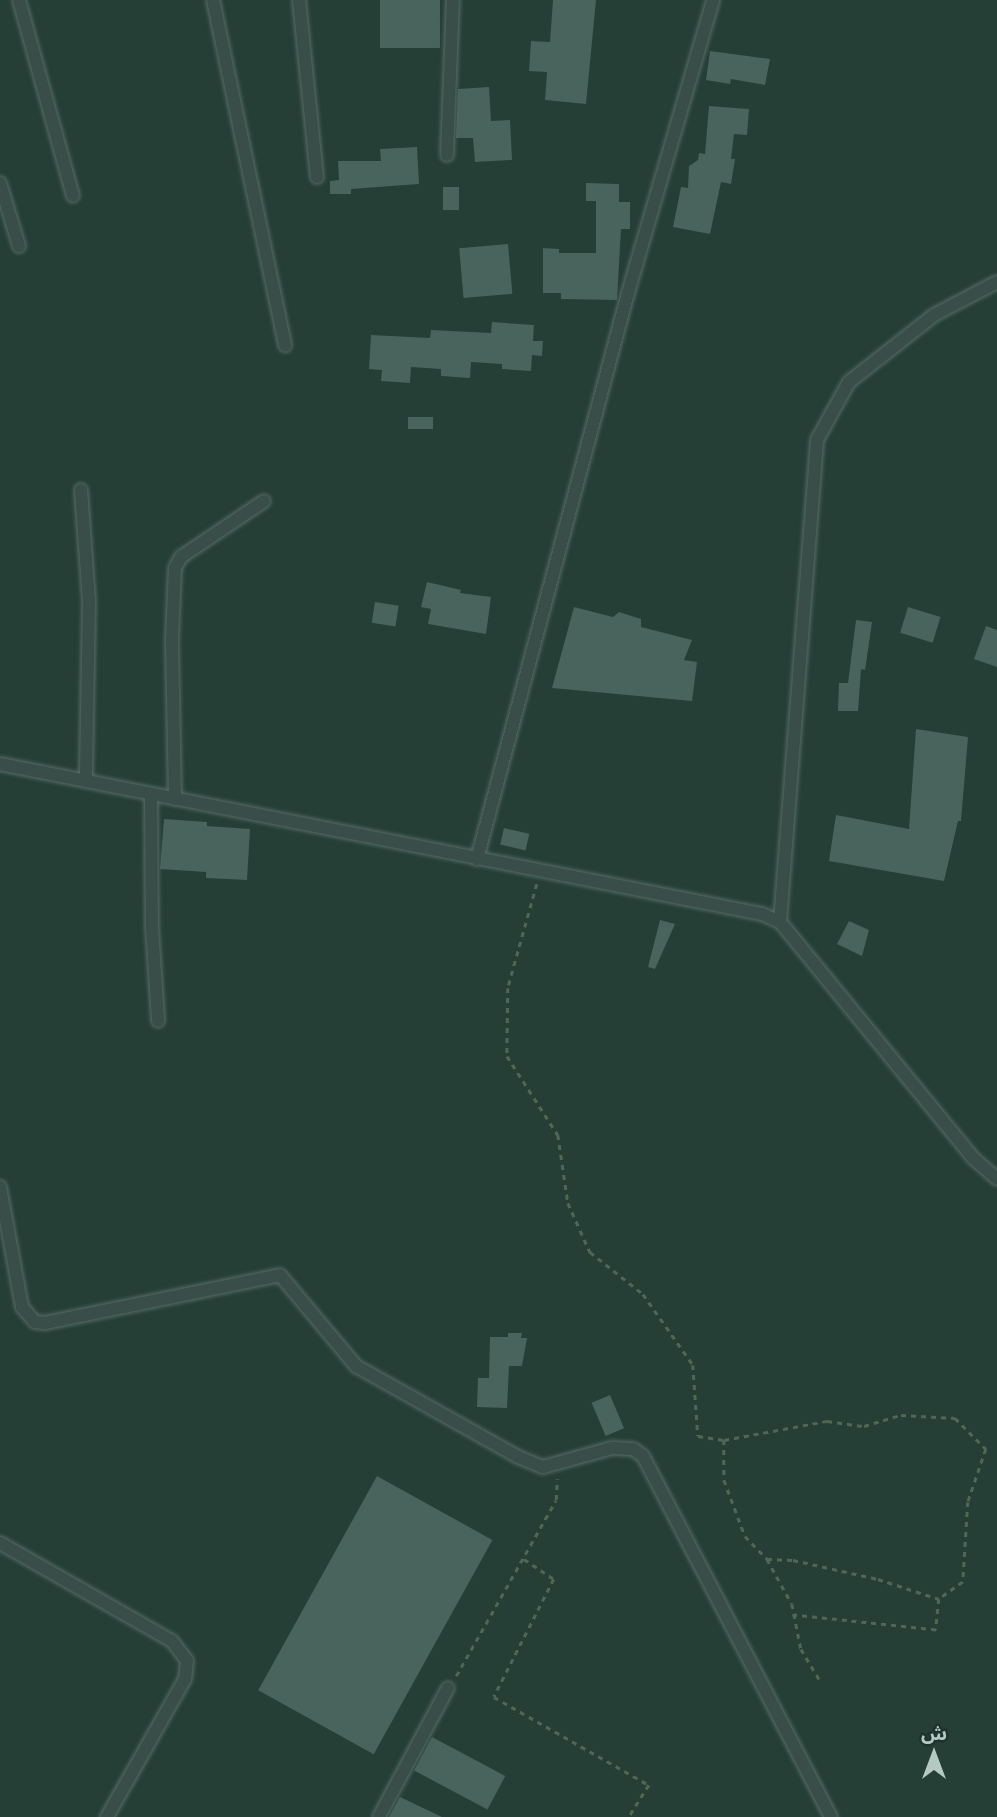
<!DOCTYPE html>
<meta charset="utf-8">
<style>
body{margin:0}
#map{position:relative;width:997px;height:1817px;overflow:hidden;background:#253e36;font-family:Barlow,"Noto Sans Arabic",sans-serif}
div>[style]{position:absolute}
.building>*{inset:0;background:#49645d;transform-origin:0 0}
.path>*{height:2.5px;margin-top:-1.25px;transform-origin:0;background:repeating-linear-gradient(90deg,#506756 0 5px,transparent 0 10px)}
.roads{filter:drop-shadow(0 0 2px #576c66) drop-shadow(0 0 2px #576c66)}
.minor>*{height:12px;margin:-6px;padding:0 6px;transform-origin:6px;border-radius:6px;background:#394e48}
span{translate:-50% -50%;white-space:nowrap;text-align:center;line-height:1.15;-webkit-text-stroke:6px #1e332d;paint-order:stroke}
.north{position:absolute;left:899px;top:1719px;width:70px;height:70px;-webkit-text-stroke:5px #1e332d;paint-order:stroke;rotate:0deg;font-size:19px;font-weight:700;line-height:28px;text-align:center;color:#b5c9c3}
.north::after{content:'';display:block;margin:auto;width:24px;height:32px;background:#b5c9c3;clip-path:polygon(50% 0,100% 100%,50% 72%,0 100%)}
</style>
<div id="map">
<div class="building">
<i style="left:380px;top:0;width:60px;height:48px"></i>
<i style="clip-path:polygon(553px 0,596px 0,586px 104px,545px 100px,547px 72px,529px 71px,531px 41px,550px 42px)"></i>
<i style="clip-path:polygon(710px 51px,770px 59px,765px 85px,731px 79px,730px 84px,706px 80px)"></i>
<i style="clip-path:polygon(489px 87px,491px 121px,510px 120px,512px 160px,475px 162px,473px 138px,456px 138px,458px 89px)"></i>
<i style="clip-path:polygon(709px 106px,749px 109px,747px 135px,734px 134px,731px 159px,735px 159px,731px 184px,721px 182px,710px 234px,673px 227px,681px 187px,688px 188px,689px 166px,698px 160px,699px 153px,705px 154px)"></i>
<i style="clip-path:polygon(417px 147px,419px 184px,351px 189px,351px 194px,330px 194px,330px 181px,339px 180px,338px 161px,381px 161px,380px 149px)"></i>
<i style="clip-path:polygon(586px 183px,619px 184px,619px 202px,630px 202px,630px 229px,621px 229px,617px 300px,561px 299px,561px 293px,543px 293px,543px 248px,559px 249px,559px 253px,596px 253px,596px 201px,586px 201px)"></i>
<i style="left:443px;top:187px;width:16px;height:23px"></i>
<i style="left:508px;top:244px;width:50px;height:49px;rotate:85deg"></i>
<i style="clip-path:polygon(492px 322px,534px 325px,533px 341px,543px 341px,542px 356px,532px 355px,531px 371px,502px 369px,502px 364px,471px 362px,470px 378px,441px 376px,441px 369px,411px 367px,410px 383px,381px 381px,382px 370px,369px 369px,371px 335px,430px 338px,431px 330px,491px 333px)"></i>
<i style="left:433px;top:417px;width:12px;height:25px;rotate:90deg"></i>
<i style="clip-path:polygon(427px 582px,461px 590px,460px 593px,491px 597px,486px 634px,428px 624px,431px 609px,421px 607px)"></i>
<i style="left:375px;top:602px;width:24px;height:21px;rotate:9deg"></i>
<i style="clip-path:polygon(574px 607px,613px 617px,619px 612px,641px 619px,641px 627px,692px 640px,684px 660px,697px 662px,692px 701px,552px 688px)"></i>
<i style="left:908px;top:607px;width:34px;height:27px;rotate:17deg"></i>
<i style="clip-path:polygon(856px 620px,872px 622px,865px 670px,861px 669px,858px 711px,838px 711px,839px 683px,848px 683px)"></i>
<i style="clip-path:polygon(986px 626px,997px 630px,997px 667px,974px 659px)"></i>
<i style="clip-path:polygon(916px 729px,968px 737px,961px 821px,958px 821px,944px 881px,829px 861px,836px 815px,909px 829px)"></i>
<i style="clip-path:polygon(164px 819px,207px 822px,207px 826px,250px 829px,247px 880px,206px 878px,206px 872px,160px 869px)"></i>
<i style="left:504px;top:828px;width:26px;height:17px;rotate:13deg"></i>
<i style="clip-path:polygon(660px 920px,675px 924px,655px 969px,648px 967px)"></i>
<i style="clip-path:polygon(849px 921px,869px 930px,862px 956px,837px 944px)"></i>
<i style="clip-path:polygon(508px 1333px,522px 1333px,521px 1338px,527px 1338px,522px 1366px,509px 1366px,507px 1408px,477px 1407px,478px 1378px,489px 1378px,490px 1337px,508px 1337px)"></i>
<i style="left:610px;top:1395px;width:36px;height:20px;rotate:67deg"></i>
<i style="left:377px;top:1476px;width:132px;height:245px;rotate:29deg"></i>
<i style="left:432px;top:1737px;width:83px;height:38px;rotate:28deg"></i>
<i style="clip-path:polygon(400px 1797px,442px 1817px,389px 1817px)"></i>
</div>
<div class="path">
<i style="left:537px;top:884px;width:108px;rotate:105.6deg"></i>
<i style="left:508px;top:988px;width:68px;rotate:90.8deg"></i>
<i style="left:507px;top:1056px;width:94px;rotate:57.2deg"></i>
<i style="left:558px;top:1135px;width:69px;rotate:81.6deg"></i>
<i style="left:568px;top:1203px;width:54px;rotate:65.8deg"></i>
<i style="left:590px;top:1252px;width:68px;rotate:38.4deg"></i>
<i style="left:643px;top:1294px;width:87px;rotate:54.8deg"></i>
<i style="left:693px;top:1365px;width:71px;rotate:86deg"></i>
<i style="left:698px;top:1436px;width:26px;rotate:9deg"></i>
<i style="left:724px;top:1440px;width:105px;rotate:-10.5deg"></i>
<i style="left:827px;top:1421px;width:37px;rotate:8deg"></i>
<i style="left:864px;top:1426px;width:39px;rotate:-17deg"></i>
<i style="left:901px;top:1415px;width:54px;rotate:3.2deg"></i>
<i style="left:955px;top:1418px;width:44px;rotate:45deg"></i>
<i style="left:986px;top:1449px;width:56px;rotate:108.8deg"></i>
<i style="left:968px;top:1502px;width:80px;rotate:93.6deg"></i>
<i style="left:963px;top:1582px;width:29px;rotate:145deg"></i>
<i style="left:939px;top:1599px;width:31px;rotate:96deg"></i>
<i style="left:936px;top:1630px;width:143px;rotate:-174deg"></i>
<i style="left:724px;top:1440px;width:40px;rotate:90deg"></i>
<i style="left:724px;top:1480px;width:60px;rotate:69.4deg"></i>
<i style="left:745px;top:1536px;width:32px;rotate:46deg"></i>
<i style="left:767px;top:1559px;width:51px;rotate:60.9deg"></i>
<i style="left:792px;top:1604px;width:46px;rotate:78.7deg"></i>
<i style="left:801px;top:1649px;width:37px;rotate:59deg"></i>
<i style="left:524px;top:1559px;width:36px;rotate:34deg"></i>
<i style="left:554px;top:1579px;width:132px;rotate:117deg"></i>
<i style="left:494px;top:1697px;width:178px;rotate:29.6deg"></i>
<i style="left:649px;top:1785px;width:38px;rotate:122deg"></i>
<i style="left:767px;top:1559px;width:26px;rotate:2deg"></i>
<i style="left:793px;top:1560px;width:87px;rotate:12.6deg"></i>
<i style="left:878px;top:1579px;width:64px;rotate:18.2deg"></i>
<i style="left:456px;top:1676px;width:202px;rotate:-60.4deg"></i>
<i style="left:556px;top:1500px;width:21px;rotate:-87deg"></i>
</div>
<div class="roads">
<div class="minor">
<i style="left:19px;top:0;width:203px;rotate:74.6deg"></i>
<i style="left:213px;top:0;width:353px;rotate:78.2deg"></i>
<i style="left:299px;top:0;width:178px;rotate:84.2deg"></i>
<i style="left:447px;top:155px;width:155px;rotate:-87.8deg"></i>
<i style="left:0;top:183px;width:66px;rotate:73.2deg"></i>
<i style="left:81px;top:490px;width:111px;rotate:85.9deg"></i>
<i style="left:89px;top:601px;width:180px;rotate:91deg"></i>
<i style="left:0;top:764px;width:777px;rotate:11.14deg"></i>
<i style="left:762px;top:914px;width:20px;rotate:24deg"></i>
<i style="left:780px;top:922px;width:305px;rotate:50.7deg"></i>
<i style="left:973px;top:1158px;width:32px;rotate:41deg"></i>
<i style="left:151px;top:794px;width:133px;rotate:89.6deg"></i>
<i style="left:152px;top:927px;width:94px;rotate:86.3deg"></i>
<i style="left:175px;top:799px;width:160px;rotate:-91.1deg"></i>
<i style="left:172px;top:639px;width:71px;rotate:-87.6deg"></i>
<i style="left:175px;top:568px;width:13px;rotate:-61deg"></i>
<i style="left:181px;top:557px;width:100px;rotate:-34deg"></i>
<i style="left:477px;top:859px;width:586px;rotate:-75.06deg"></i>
<i style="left:628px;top:293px;width:305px;rotate:-73.8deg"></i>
<i style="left:780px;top:922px;width:483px;rotate:-85.6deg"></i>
<i style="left:817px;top:440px;width:66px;rotate:-61.1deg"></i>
<i style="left:849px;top:382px;width:108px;rotate:-38.2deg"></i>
<i style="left:934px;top:315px;width:71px;rotate:-27.6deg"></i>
<i style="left:0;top:1187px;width:122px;rotate:79.6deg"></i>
<i style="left:22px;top:1307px;width:20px;rotate:49deg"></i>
<i style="left:35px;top:1322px;width:10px;rotate:6deg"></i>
<i style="left:45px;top:1323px;width:240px;rotate:-11.5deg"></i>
<i style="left:280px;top:1275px;width:119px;rotate:50.1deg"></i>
<i style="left:356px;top:1366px;width:186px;rotate:29.3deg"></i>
<i style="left:518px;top:1457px;width:27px;rotate:22deg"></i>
<i style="left:543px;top:1467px;width:72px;rotate:-15.4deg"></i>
<i style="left:612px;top:1448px;width:21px;rotate:3deg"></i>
<i style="left:633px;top:1449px;width:12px;rotate:35deg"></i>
<i style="left:643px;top:1456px;width:407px;rotate:62.5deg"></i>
<i style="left:0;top:1543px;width:198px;rotate:29.7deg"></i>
<i style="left:172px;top:1641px;width:25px;rotate:53deg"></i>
<i style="left:187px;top:1661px;width:18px;rotate:96deg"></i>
<i style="left:185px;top:1679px;width:159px;rotate:119.5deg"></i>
<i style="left:379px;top:1817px;width:146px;rotate:-61.9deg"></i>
</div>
</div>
<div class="north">ش</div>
</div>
